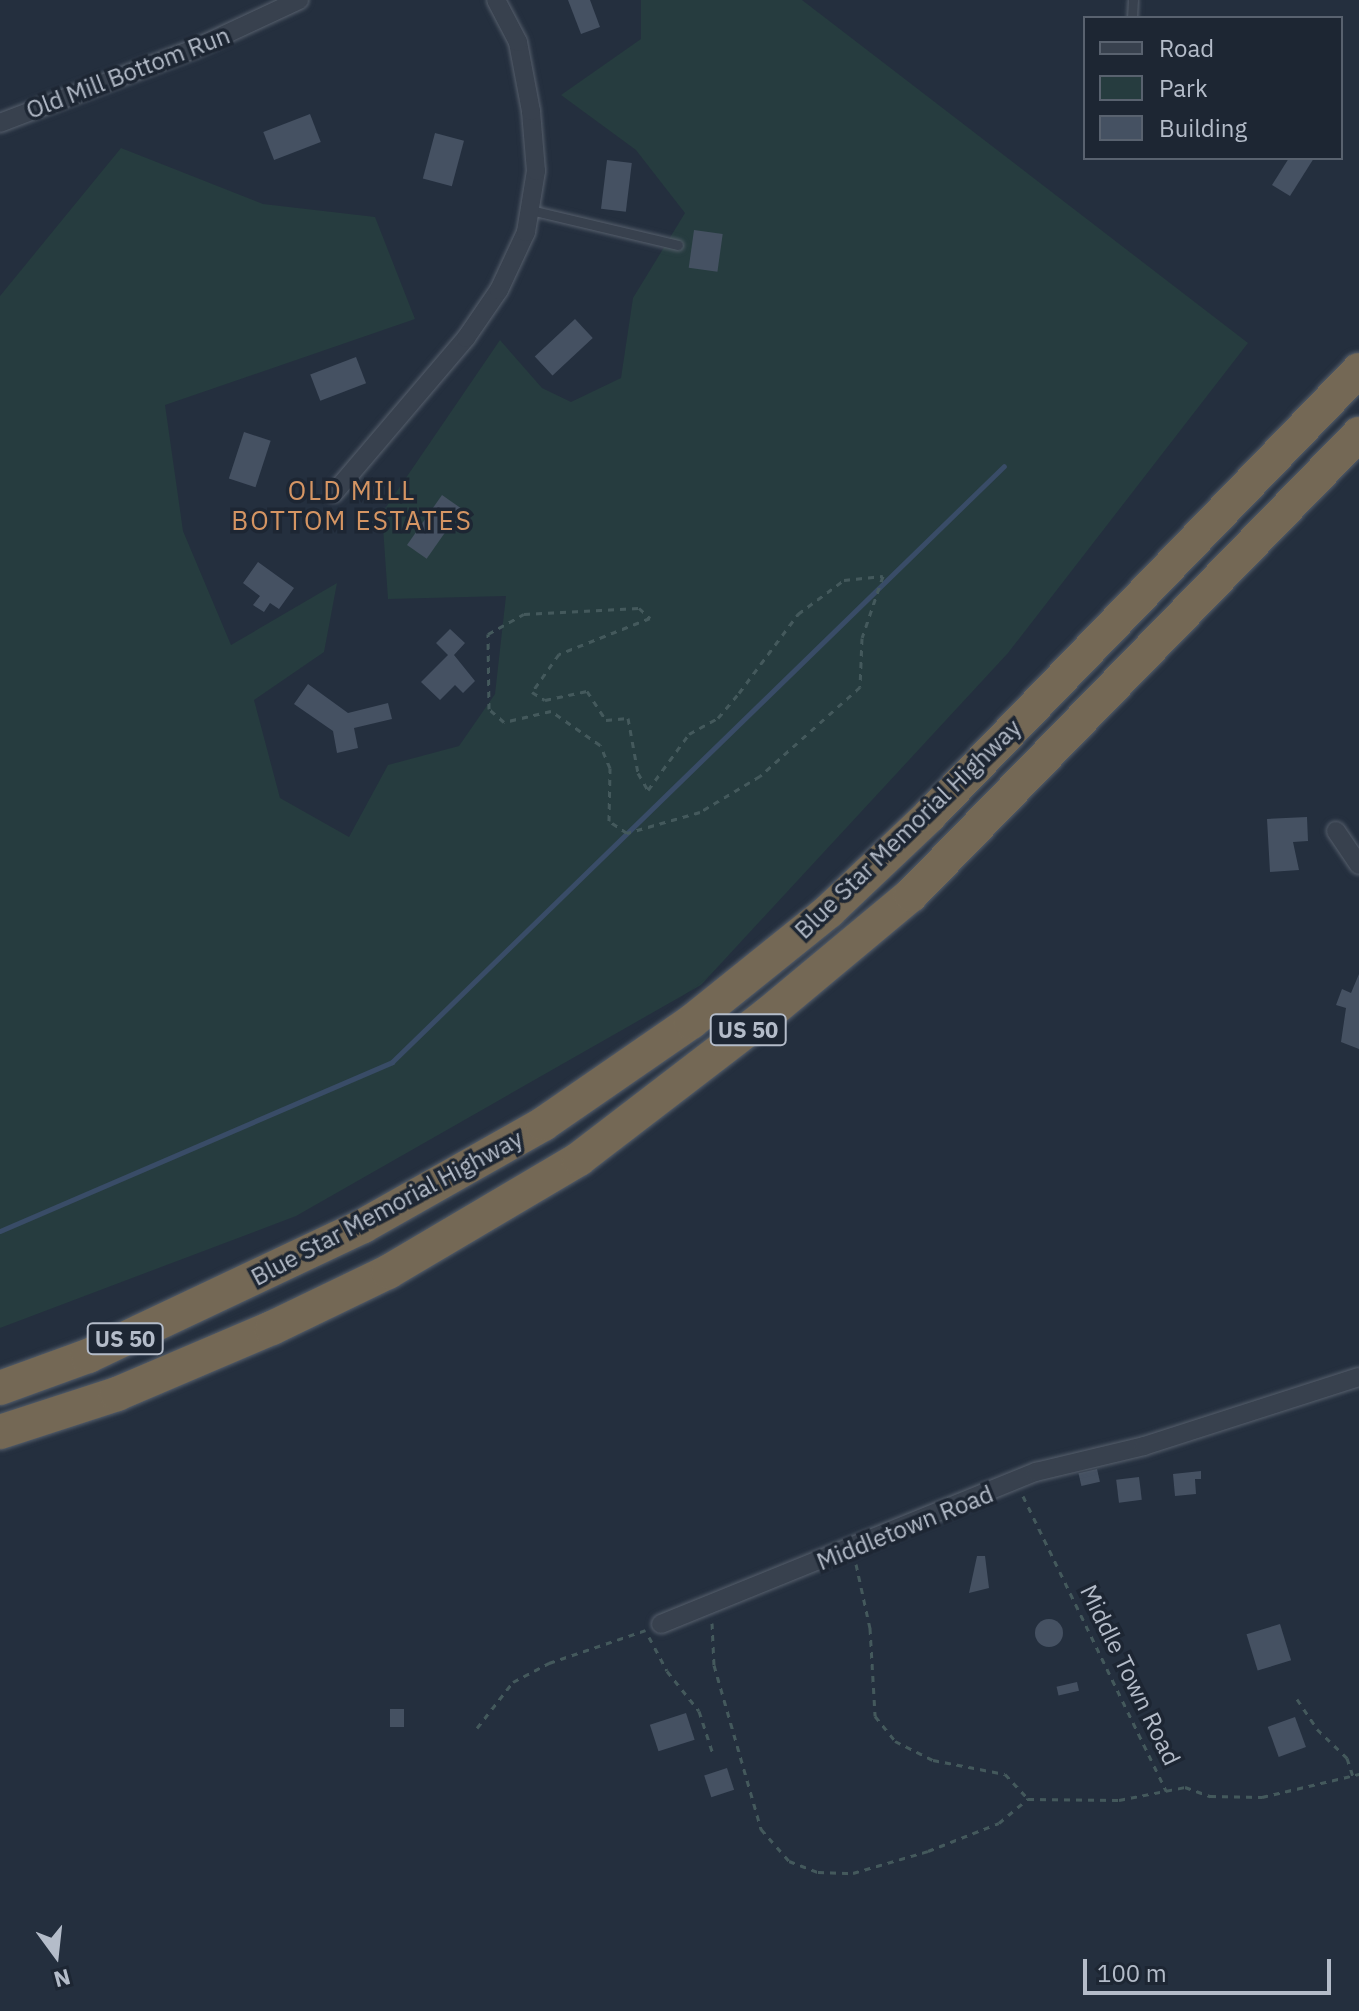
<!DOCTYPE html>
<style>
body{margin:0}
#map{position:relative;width:1359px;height:2011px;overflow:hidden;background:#242f3e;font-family:"IBM Plex Sans",sans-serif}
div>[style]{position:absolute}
.green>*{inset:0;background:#263c3f}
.stream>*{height:5px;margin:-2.5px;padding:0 2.5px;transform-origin:2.5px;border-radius:2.5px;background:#394c67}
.building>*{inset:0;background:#455162;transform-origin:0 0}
.round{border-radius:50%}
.path>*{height:3px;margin-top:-1.5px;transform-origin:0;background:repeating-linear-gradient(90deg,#44595c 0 6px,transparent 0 12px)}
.roads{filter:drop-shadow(0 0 2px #565f6c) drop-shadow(0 0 2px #565f6c)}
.lane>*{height:9px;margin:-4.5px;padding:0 4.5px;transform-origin:4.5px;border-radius:4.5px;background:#38414e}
.street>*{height:18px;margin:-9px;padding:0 9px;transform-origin:9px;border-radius:9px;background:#38414e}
.highway>*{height:34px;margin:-17px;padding:0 17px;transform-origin:17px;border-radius:17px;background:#746855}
span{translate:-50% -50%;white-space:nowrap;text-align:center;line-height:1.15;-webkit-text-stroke:7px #1d2633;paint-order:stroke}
.shield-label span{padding:2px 6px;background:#1d2633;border:2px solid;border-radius:6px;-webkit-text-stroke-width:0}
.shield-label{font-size:22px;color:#b4bcc9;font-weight:700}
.street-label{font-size:24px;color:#b4bcc9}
.neighbourhood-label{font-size:26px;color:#d59563;letter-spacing:2px}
.legend{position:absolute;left:1083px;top:16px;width:260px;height:144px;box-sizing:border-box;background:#1d2633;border:2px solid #59626f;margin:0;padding:10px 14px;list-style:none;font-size:24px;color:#b4bcc9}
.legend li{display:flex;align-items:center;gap:16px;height:40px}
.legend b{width:40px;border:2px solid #59626f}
.north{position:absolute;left:16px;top:1915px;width:80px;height:80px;-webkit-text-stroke:6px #1d2633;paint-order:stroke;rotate:165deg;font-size:22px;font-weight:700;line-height:32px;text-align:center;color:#b4bcc9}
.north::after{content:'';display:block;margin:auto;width:28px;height:36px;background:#b4bcc9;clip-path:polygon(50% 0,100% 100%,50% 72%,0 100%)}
.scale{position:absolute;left:1083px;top:1959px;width:248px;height:36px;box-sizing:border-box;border:4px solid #b4bcc9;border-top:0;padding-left:10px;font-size:24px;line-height:28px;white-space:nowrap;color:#b4bcc9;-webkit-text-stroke:6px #1d2633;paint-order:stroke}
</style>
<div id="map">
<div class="green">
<i style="clip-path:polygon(641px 0,802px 0,1248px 343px,1008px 653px,701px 985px,296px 1216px,0 1328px,0 296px,121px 148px,263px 204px,375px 217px,415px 319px,165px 405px,183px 531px,231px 645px,337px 583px,324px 652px,254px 700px,280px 798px,349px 837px,388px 765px,459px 746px,495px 694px,506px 596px,388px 599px,382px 513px,500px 340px,542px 388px,571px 402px,621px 378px,633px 298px,685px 213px,636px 150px,561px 95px,641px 39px)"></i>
</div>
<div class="stream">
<i style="left:0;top:1231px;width:427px;rotate:-23.3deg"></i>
<i style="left:392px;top:1062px;width:854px;rotate:-44.24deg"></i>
</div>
<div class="building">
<i style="clip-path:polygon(568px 0,590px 0,600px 27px,581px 34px)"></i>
<i style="left:310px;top:114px;width:30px;height:50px;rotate:69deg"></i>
<i style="left:435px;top:133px;width:30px;height:47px;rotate:15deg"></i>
<i style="clip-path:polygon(1289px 158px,1314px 158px,1290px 196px,1272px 185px)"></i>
<i style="left:607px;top:160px;width:25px;height:49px;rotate:7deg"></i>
<i style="left:694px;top:230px;width:29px;height:38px;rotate:8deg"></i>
<i style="left:575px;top:319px;width:26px;height:55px;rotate:47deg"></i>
<i style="left:356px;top:357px;width:28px;height:49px;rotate:69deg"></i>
<i style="left:244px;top:432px;width:28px;height:49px;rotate:18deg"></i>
<i style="left:442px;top:495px;width:24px;height:61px;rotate:35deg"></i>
<i style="clip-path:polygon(258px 562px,294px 588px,279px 609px,270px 603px,264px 612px,253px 605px,260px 596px,243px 583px)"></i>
<i style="clip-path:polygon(450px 629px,465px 643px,454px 655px,475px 681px,463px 693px,455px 685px,440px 700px,421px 682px,448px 655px,436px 643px)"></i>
<i style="clip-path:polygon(308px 684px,348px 713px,388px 703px,392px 719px,354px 728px,358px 748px,337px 753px,333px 731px,294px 704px)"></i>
<i style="clip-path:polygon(1307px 817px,1308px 841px,1293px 842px,1299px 870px,1270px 872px,1267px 819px)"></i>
<i style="clip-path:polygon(1359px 974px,1359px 1049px,1341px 1042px,1346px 1008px,1336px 1005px,1342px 989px,1351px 993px)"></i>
<i style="left:1097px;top:1469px;width:13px;height:19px;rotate:77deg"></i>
<i style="clip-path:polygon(1201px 1471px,1201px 1479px,1195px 1479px,1196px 1494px,1175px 1496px,1173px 1474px)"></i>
<i style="left:1139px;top:1477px;width:23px;height:23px;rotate:83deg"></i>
<i style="clip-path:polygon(977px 1556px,985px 1556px,989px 1588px,969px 1593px)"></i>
<i class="round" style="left:1035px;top:1619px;width:28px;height:28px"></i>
<i style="left:1280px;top:1624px;width:38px;height:35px;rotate:73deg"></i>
<i style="left:1077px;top:1682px;width:9px;height:21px;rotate:77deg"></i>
<i style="left:390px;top:1709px;width:14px;height:18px"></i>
<i style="left:686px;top:1713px;width:28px;height:38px;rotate:72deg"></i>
<i style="left:1295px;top:1717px;width:32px;height:29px;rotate:70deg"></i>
<i style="left:727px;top:1768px;width:23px;height:24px;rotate:72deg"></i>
</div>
<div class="path">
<i style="left:883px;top:576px;width:65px;rotate:108.7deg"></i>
<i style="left:862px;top:638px;width:49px;rotate:92.3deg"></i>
<i style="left:860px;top:687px;width:134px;rotate:138.3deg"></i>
<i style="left:760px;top:776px;width:70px;rotate:149deg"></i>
<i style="left:700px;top:812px;width:76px;rotate:164deg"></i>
<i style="left:627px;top:833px;width:22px;rotate:-146deg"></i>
<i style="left:609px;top:821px;width:53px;rotate:-88.9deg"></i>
<i style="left:610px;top:768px;width:25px;rotate:-113deg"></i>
<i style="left:600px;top:745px;width:60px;rotate:-145.2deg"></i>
<i style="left:551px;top:711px;width:48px;rotate:166.8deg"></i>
<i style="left:504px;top:722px;width:20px;rotate:-139deg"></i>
<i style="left:489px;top:709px;width:75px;rotate:-90.8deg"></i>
<i style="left:488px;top:634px;width:41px;rotate:-29.1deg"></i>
<i style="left:524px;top:614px;width:115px;rotate:-3deg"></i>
<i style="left:639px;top:608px;width:15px;rotate:42deg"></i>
<i style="left:650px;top:618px;width:98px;rotate:158.4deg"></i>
<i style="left:559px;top:654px;width:47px;rotate:125.4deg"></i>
<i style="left:532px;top:692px;width:15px;rotate:32deg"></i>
<i style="left:545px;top:700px;width:43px;rotate:-12.1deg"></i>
<i style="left:587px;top:691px;width:35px;rotate:57deg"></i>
<i style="left:606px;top:720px;width:22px;rotate:-5deg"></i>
<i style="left:628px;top:718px;width:56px;rotate:79.7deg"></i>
<i style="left:638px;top:773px;width:20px;rotate:60deg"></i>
<i style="left:648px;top:790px;width:69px;rotate:-53.8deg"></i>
<i style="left:689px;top:734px;width:33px;rotate:-29deg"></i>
<i style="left:718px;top:718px;width:33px;rotate:-50deg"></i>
<i style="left:739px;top:693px;width:99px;rotate:-53.2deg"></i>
<i style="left:798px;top:614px;width:57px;rotate:-36.5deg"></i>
<i style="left:844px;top:580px;width:39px;rotate:-6deg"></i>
<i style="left:1023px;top:1496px;width:328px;rotate:64.1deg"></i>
<i style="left:856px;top:1564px;width:66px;rotate:77.7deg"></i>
<i style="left:870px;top:1628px;width:88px;rotate:86.7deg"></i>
<i style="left:875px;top:1716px;width:32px;rotate:51deg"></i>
<i style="left:895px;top:1741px;width:42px;rotate:26.6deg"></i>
<i style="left:933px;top:1760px;width:73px;rotate:11deg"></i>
<i style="left:1005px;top:1774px;width:34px;rotate:47deg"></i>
<i style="left:712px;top:1623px;width:42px;rotate:87.3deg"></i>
<i style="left:714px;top:1665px;width:171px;rotate:74deg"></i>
<i style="left:761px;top:1829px;width:43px;rotate:48.8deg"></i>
<i style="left:789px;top:1861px;width:31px;rotate:21deg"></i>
<i style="left:818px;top:1872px;width:35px;rotate:2deg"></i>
<i style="left:853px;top:1873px;width:78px;rotate:-16.3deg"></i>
<i style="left:928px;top:1851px;width:76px;rotate:-21.5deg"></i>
<i style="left:999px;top:1823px;width:38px;rotate:-40deg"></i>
<i style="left:1028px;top:1799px;width:91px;rotate:0.6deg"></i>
<i style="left:1119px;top:1800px;width:67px;rotate:-11.1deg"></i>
<i style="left:1185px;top:1787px;width:27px;rotate:20deg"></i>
<i style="left:1210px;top:1796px;width:52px;rotate:1.1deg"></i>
<i style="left:1262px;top:1797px;width:100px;rotate:-13.3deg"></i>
<i style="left:649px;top:1637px;width:38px;rotate:62deg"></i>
<i style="left:667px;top:1671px;width:51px;rotate:51.3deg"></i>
<i style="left:699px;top:1711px;width:45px;rotate:72deg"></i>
<i style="left:1297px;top:1699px;width:36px;rotate:56deg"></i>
<i style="left:1317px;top:1729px;width:42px;rotate:44deg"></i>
<i style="left:1347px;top:1758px;width:19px;rotate:72deg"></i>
<i style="left:477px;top:1728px;width:58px;rotate:-52deg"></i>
<i style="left:513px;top:1682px;width:41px;rotate:-27.8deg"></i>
<i style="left:549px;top:1663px;width:102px;rotate:-18.8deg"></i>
</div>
<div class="roads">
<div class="lane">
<i style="left:1132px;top:18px;width:18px;rotate:-87deg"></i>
<i style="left:530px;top:210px;width:152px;rotate:13.3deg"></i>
</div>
<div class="street">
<i style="left:0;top:123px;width:210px;rotate:-20.9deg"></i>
<i style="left:196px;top:48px;width:114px;rotate:-25deg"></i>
<i style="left:334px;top:493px;width:204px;rotate:-49.6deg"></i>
<i style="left:466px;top:338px;width:58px;rotate:-55.5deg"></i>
<i style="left:499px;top:290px;width:64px;rotate:-65deg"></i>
<i style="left:526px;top:232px;width:62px;rotate:-80.7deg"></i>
<i style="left:536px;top:171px;width:60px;rotate:-94.8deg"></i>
<i style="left:531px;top:111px;width:70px;rotate:-100.7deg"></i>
<i style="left:518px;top:42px;width:47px;rotate:-117.6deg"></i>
<i style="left:1336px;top:831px;width:41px;rotate:55.9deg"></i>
<i style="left:661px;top:1624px;width:405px;rotate:-22.1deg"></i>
<i style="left:1036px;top:1472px;width:111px;rotate:-13.5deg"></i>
<i style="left:1144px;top:1446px;width:226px;rotate:-17.8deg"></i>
</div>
<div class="highway">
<i style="left:0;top:1388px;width:94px;rotate:-20deg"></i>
<i style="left:88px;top:1356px;width:304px;rotate:-25.3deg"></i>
<i style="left:363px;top:1226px;width:207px;rotate:-29.5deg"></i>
<i style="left:543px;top:1124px;width:180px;rotate:-34.6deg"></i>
<i style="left:691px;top:1022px;width:177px;rotate:-38.8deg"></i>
<i style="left:829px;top:911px;width:139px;rotate:-43.5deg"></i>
<i style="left:930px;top:815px;width:618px;rotate:-46.05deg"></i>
<i style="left:0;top:1432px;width:123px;rotate:-18deg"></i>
<i style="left:117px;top:1394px;width:168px;rotate:-23.1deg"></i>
<i style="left:272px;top:1328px;width:129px;rotate:-25.8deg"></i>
<i style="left:388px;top:1272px;width:222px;rotate:-30.6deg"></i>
<i style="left:579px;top:1159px;width:238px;rotate:-37.5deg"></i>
<i style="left:768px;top:1014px;width:186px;rotate:-39.8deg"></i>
<i style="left:911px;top:895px;width:643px;rotate:-45.82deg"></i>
</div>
</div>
<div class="shield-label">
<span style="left:748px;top:1030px">US 50</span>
<span style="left:125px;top:1339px">US 50</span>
</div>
<div class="street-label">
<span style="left:128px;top:73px;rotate:-21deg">Old Mill Bottom Run</span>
<span style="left:908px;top:829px;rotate:-44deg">Blue Star Memorial Highway</span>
<span style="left:387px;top:1208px;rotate:-28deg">Blue Star Memorial Highway</span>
<span style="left:905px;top:1528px;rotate:-22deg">Middletown Road</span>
<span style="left:1130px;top:1675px;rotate:64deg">Middle Town Road</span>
</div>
<div class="neighbourhood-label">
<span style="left:352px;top:506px">OLD MILL<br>BOTTOM ESTATES</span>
</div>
<ul class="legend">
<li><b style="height:10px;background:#38414e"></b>Road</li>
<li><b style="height:22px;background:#263c3f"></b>Park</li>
<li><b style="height:22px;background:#455162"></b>Building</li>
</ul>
<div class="north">N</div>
<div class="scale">100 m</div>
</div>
